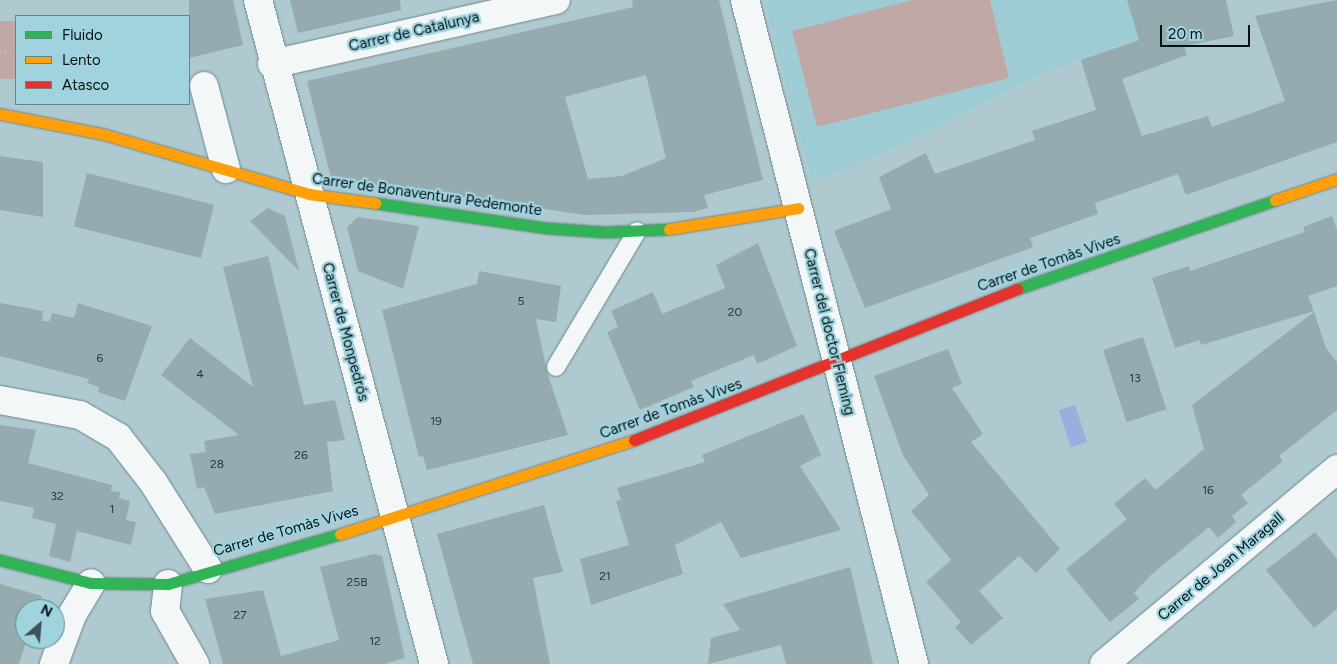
<!DOCTYPE html>
<meta charset="utf-8">
<style>
body{margin:0}
#map{position:relative;width:1337px;height:664px;overflow:hidden;background:#aecad0;font-family:Figtree,sans-serif}
div>[style]{position:absolute}
.built>*{inset:0;background:#9eccd5}
.green>*{inset:0;background:#bfa8a5;transform-origin:0 0}
.water>*{inset:0;background:#99afdd;transform-origin:0 0}
.building>*{inset:0;background:#95abb0;transform-origin:0 0}
.path>*{height:3px;margin-top:-1.5px;transform-origin:0;background:repeating-linear-gradient(90deg,#bbc2c4 0 1px,transparent 0 5px)}
.roads{filter:drop-shadow(0 0 1px #71878b) drop-shadow(0 0 1px #71878b)}
.lane>*{height:18px;margin:-9px;padding:0 9px;transform-origin:9px;border-radius:9px;background:#f3f7f8}
.street>*{height:28px;margin:-14px;padding:0 14px;transform-origin:14px;border-radius:14px;background:#f3f7f8}
.fast>*{height:11px;margin:-5.5px;padding:0 5.5px;transform-origin:5.5px;border-radius:5.5px;background:#30b455}
.slow>*{height:11px;margin:-5.5px;padding:0 5.5px;transform-origin:5.5px;border-radius:5.5px;background:#ff9f0a}
.jam>*{height:11px;margin:-5.5px;padding:0 5.5px;transform-origin:5.5px;border-radius:5.5px;background:#e5322d}
span{translate:-50% -50%;white-space:nowrap;text-align:center;line-height:1.15;-webkit-text-stroke:4.5px #a0d3de;paint-order:stroke}
.number-label{font-size:12px;color:#26393d}
.number-label span{-webkit-text-stroke-width:0}
.street-label{font-size:15px;color:#011317}
.legend{position:absolute;left:15px;top:15px;width:175px;height:90px;box-sizing:border-box;background:#a0d3de;border:1px solid #60868e;margin:0;padding:6px 9px;list-style:none;font-size:15px;color:#011317}
.legend li{display:flex;align-items:center;gap:10px;height:25px}
.legend b{width:25px;border:1px solid #60868e}
.north{position:absolute;left:15px;top:599px;width:50px;height:50px;box-sizing:border-box;background:#a0d3de;border:1px solid #60868e;border-radius:50%;rotate:27deg;font-size:14px;font-weight:700;line-height:20px;text-align:center;color:#011317}
.north::after{content:'';display:block;margin:auto;width:18px;height:22px;background:#3e5358;clip-path:polygon(50% 0,100% 100%,50% 72%,0 100%)}
.scale{position:absolute;left:1160px;top:25px;width:90px;height:22px;box-sizing:border-box;border:2px solid #011317;border-top:0;padding-left:6px;font-size:15px;line-height:18px;white-space:nowrap;color:#011317;-webkit-text-stroke:4px #a0d3de;paint-order:stroke}
</style>
<div id="map">
<div class="built">
<i style="clip-path:polygon(764px 0,1226px 0,1229px 14px,1146px 35px,1039px 75px,897px 147px,812px 182px)"></i>
</div>
<div class="green">
<i style="clip-path:polygon(912px 0,990px 0,1009px 78px,817px 127px,792px 31px)"></i>
<i style="left:0;top:21px;width:16px;height:58px"></i>
</div>
<div class="water">
<i style="left:1075px;top:405px;width:39px;height:17px;rotate:72deg"></i>
</div>
<div class="building">
<i style="clip-path:polygon(189px 0,233px 0,243px 45px,189px 58px)"></i>
<i style="clip-path:polygon(290px 0,400px 0,401px 10px,298px 33px)"></i>
<i style="clip-path:polygon(evenodd,632px 0,719px 0,763px 180px,704px 195px,708px 208px,693px 212px,585px 215px,331px 178px,307px 81px,633px 7px,632px 0,646px 75px,666px 158px,622px 176px,588px 179px,565px 97px,646px 75px)"></i>
<i style="clip-path:polygon(1127px 0,1226px 0,1234px 36px,1184px 46px,1187px 55px,1122px 79px,1142px 136px,1208px 116px,1212px 127px,1285px 101px,1255px 16px,1337px 0,1337px 142px,1186px 195px,1178px 174px,1095px 203px,1098px 214px,1030px 238px,1033px 247px,865px 308px,834px 231px,891px 209px,879px 177px,926px 153px,935px 174px,1035px 140px,1032px 131px,1096px 110px,1081px 60px,1139px 40px)"></i>
<i style="clip-path:polygon(0 156px,43px 162px,43px 217px,0 210px)"></i>
<i style="left:87px;top:173px;width:131px;height:55px;rotate:14deg"></i>
<i style="clip-path:polygon(268px 208px,285px 216px,299px 271px,250px 221px)"></i>
<i style="clip-path:polygon(1332px 216px,1337px 230px,1337px 286px,1308px 296px,1314px 311px,1201px 345px,1199px 340px,1175px 348px,1152px 278px,1189px 266px,1190px 271px,1305px 232px,1303px 227px)"></i>
<i style="clip-path:polygon(358px 217px,419px 226px,403px 289px,358px 271px,347px 227px)"></i>
<i style="clip-path:polygon(758px 243px,797px 346px,757px 364px,754px 355px,691px 381px,694px 387px,640px 410px,607px 332px,618px 327px,611px 311px,653px 292px,662px 314px,725px 288px,716px 265px)"></i>
<i style="clip-path:polygon(268px 256px,304px 405px,335px 400px,345px 440px,327px 442px,333px 491px,215px 514px,204px 487px,197px 489px,190px 454px,206px 452px,204px 441px,239px 435px,161px 375px,190px 338px,253px 387px,223px 267px)"></i>
<i style="clip-path:polygon(479px 271px,561px 286px,556px 322px,536px 319px,547px 372px,568px 435px,427px 470px,423px 456px,419px 457px,382px 310px,477px 284px)"></i>
<i style="clip-path:polygon(0 303px,43px 311px,42px 321px,50px 321px,52px 313px,74px 318px,78px 303px,152px 326px,125px 401px,98px 392px,99px 387px,87px 383px,89px 379px,0 356px)"></i>
<i style="clip-path:polygon(1314px 312px,1326px 348px,1337px 362px,1337px 410px,1279px 456px,1283px 461px,1241px 495px,1248px 503px,1232px 516px,1236px 522px,1218px 538px,1209px 527px,1151px 575px,1134px 593px,1139px 599px,1110px 622px,1066px 569px,1127px 519px,1114px 504px,1145px 478px,1156px 490px,1204px 449px,1192px 405px)"></i>
<i style="left:1143px;top:337px;width:76px;height:42px;rotate:72deg"></i>
<i style="clip-path:polygon(948px 349px,962px 384px,952px 388px,983px 434px,971px 442px,1060px 549px,1036px 573px,1019px 556px,979px 591px,1003px 618px,971px 645px,955px 627px,961px 622px,926px 582px,951px 560px,911px 511px,929px 495px,903px 455px,874px 376px)"></i>
<i style="clip-path:polygon(803px 414px,821px 455px,800px 466px,841px 530px,741px 558px,721px 522px,675px 545px,683px 574px,591px 605px,580px 559px,629px 545px,616px 501px,621px 500px,617px 488px,705px 462px,702px 455px)"></i>
<i style="clip-path:polygon(0 425px,36px 430px,28px 463px,112px 485px,111px 491px,120px 492px,119px 498px,130px 501px,126px 520px,136px 522px,131px 545px,77px 531px,70px 562px,49px 556px,56px 524px,32px 518px,34px 508px,0 501px)"></i>
<i style="clip-path:polygon(544px 505px,563px 572px,533px 578px,550px 664px,473px 664px,437px 534px)"></i>
<i style="clip-path:polygon(1315px 532px,1337px 559px,1337px 609px,1314px 628px,1266px 570px)"></i>
<i style="clip-path:polygon(374px 554px,382px 556px,405px 658px,385px 664px,223px 664px,205px 599px,263px 590px,281px 656px,339px 640px,320px 567px)"></i>
<i style="clip-path:polygon(850px 567px,873px 664px,786px 664px,781px 645px,708px 664px,711px 638px,740px 630px,723px 604px)"></i>
<i style="clip-path:polygon(0 584px,42px 596px,38px 609px,25px 609px,27px 639px,19px 664px,0 664px)"></i>
</div>
<div class="path">
<i style="left:0;top:51px;width:16px;rotate:7deg"></i>
</div>
<div class="roads">
<div class="lane">
<i style="left:556px;top:367px;width:158px;rotate:-59.2deg"></i>
</div>
<div class="street">
<i style="left:258px;top:0;width:687px;rotate:75.15deg"></i>
<i style="left:745px;top:0;width:685px;rotate:75.72deg"></i>
<i style="left:272px;top:64px;width:291px;rotate:-12.7deg"></i>
<i style="left:204px;top:86px;width:86px;rotate:75.2deg"></i>
<i style="left:0;top:400px;width:81px;rotate:10.6deg"></i>
<i style="left:80px;top:415px;width:44px;rotate:30.1deg"></i>
<i style="left:118px;top:437px;width:57px;rotate:52.1deg"></i>
<i style="left:153px;top:482px;width:103px;rotate:57.7deg"></i>
<i style="left:168px;top:584px;width:27px;rotate:96deg"></i>
<i style="left:165px;top:611px;width:61px;rotate:60.5deg"></i>
<i style="left:54px;top:664px;width:52px;rotate:-69.8deg"></i>
<i style="left:72px;top:615px;width:37px;rotate:-59deg"></i>
<i style="left:1104px;top:664px;width:304px;rotate:-39.9deg"></i>
</div>
<div class="fast">
<i style="left:375px;top:203px;width:174px;rotate:8.3deg"></i>
<i style="left:547px;top:228px;width:58px;rotate:3.9deg"></i>
<i style="left:605px;top:232px;width:64px;rotate:-2.7deg"></i>
<i style="left:1017px;top:289px;width:273px;rotate:-19deg"></i>
<i style="left:0;top:560px;width:94px;rotate:14.2deg"></i>
<i style="left:91px;top:583px;width:77px;rotate:0.7deg"></i>
<i style="left:168px;top:584px;width:179px;rotate:-16.2deg"></i>
</div>
<div class="slow">
<i style="left:0;top:114px;width:105px;rotate:11deg"></i>
<i style="left:103px;top:134px;width:215px;rotate:16.2deg"></i>
<i style="left:309px;top:194px;width:67px;rotate:7.8deg"></i>
<i style="left:1275px;top:200px;width:65px;rotate:-18.7deg"></i>
<i style="left:669px;top:229px;width:131px;rotate:-9.2deg"></i>
<i style="left:340px;top:534px;width:309px;rotate:-17.7deg"></i>
</div>
<div class="jam">
<i style="left:634px;top:440px;width:412px;rotate:-21.5deg"></i>
</div>
</div>
<div class="number-label">
<span style="left:521px;top:302px">5</span>
<span style="left:735px;top:313px">20</span>
<span style="left:100px;top:359px">6</span>
<span style="left:200px;top:375px">4</span>
<span style="left:1135px;top:379px">13</span>
<span style="left:436px;top:422px">19</span>
<span style="left:301px;top:456px">26</span>
<span style="left:217px;top:465px">28</span>
<span style="left:1208px;top:491px">16</span>
<span style="left:57px;top:497px">32</span>
<span style="left:112px;top:510px">1</span>
<span style="left:605px;top:577px">21</span>
<span style="left:357px;top:583px">25B</span>
<span style="left:240px;top:616px">27</span>
<span style="left:375px;top:642px">12</span>
</div>
<div class="street-label">
<span style="left:414px;top:32px;rotate:-13deg">Carrer de Catalunya</span>
<span style="left:427px;top:195px;rotate:8deg">Carrer de Bonaventura Pedemonte</span>
<span style="left:1049px;top:263px;rotate:-19deg">Carrer de Tomàs Vives</span>
<span style="left:345px;top:332px;rotate:75deg">Carrer de Monpedrós</span>
<span style="left:829px;top:332px;rotate:76deg">Carrer del doctor Fleming</span>
<span style="left:671px;top:409px;rotate:-20deg">Carrer de Tomàs Vives</span>
<span style="left:286px;top:531px;rotate:-16deg">Carrer de Tomàs Vives</span>
<span style="left:1221px;top:567px;rotate:-40deg">Carrer de Joan Maragall</span>
</div>
<ul class="legend">
<li><b style="height:6px;background:#30b455"></b>Fluido</li>
<li><b style="height:6px;background:#ff9f0a"></b>Lento</li>
<li><b style="height:6px;background:#e5322d"></b>Atasco</li>
</ul>
<div class="north">N</div>
<div class="scale">20 m</div>
</div>
